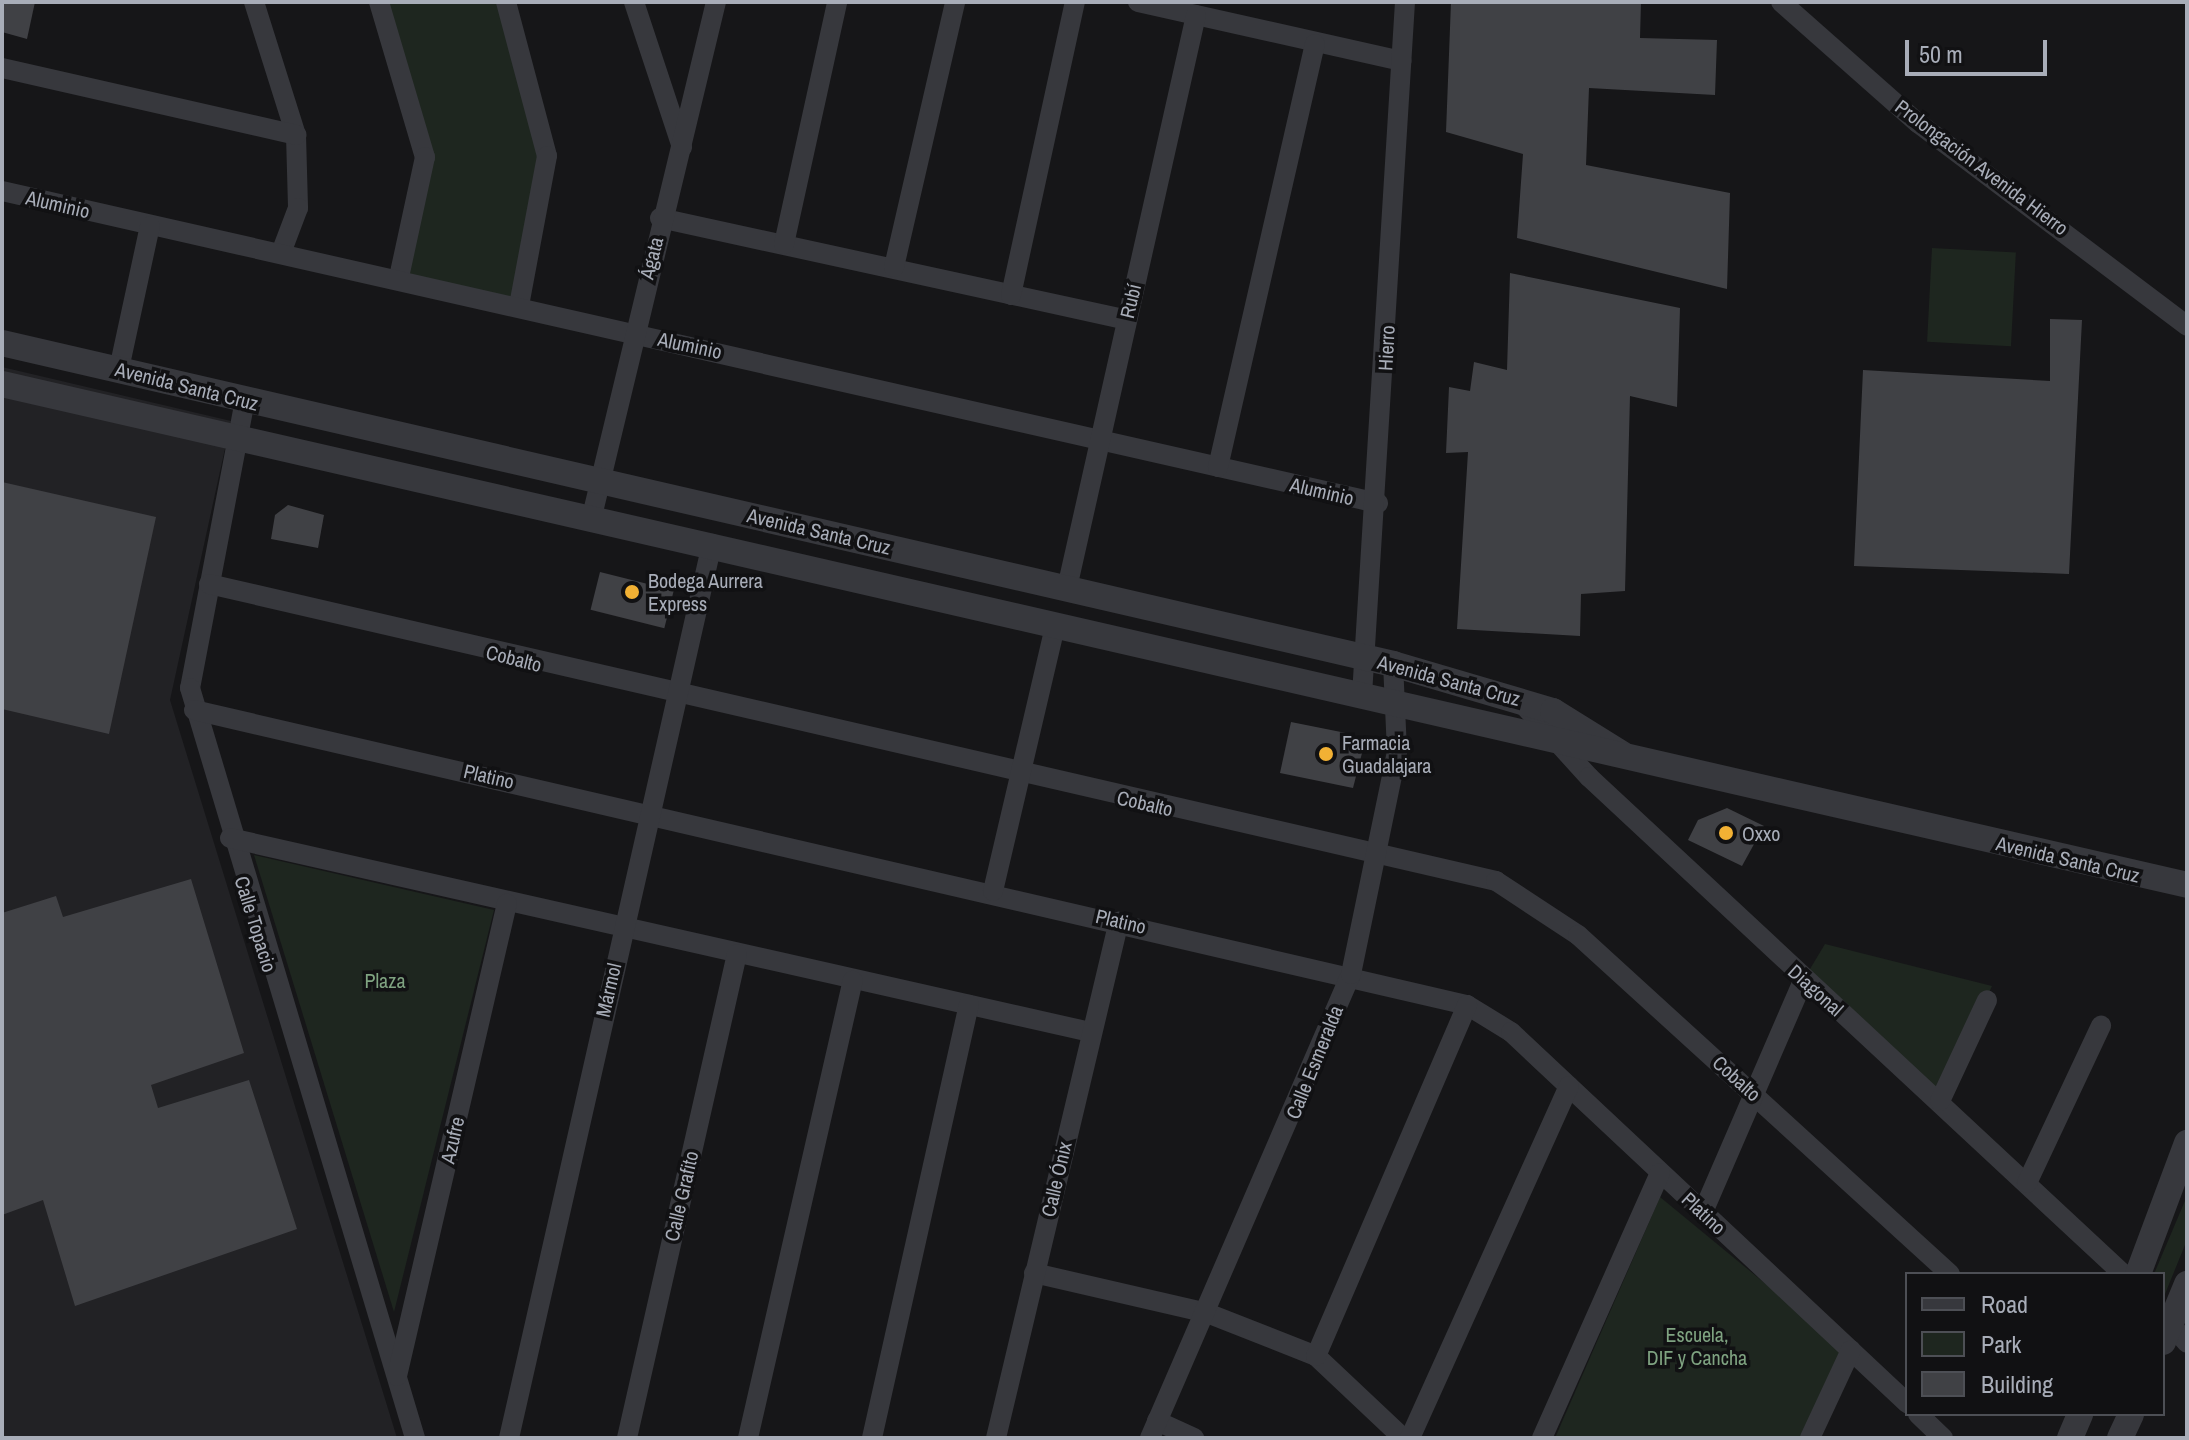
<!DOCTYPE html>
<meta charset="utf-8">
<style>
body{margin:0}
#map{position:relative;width:2189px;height:1440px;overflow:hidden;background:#161618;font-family:"Archivo Narrow",sans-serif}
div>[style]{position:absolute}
.built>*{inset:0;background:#222225}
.green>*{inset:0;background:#1e261f;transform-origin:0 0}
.building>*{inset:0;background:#404145;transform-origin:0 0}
.minor>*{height:20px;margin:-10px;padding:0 10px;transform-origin:10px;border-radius:10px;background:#37383d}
.tertiary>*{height:26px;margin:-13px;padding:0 13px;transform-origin:13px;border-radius:13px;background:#37383d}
.dots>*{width:22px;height:22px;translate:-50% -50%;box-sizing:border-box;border:4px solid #111113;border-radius:50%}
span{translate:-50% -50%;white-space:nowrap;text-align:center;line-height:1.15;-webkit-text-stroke:7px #111113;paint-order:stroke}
.street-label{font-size:20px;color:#a8adb8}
.poi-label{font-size:20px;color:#a8adb8}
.left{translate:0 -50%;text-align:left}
.park-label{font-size:20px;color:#7fa381}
.frame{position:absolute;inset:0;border:4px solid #a8adb8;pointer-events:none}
.legend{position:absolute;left:1905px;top:1272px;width:260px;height:144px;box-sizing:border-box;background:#111113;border:2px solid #4d4f55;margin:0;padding:10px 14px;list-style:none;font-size:24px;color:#a8adb8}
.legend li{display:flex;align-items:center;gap:16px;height:40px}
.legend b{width:40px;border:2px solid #4d4f55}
.scale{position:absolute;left:1905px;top:40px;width:142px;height:36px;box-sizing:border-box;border:4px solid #a8adb8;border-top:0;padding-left:10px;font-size:24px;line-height:28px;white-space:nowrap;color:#a8adb8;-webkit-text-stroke:6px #111113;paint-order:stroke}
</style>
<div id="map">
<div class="built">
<i style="clip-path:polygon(2px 367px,231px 421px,170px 700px,397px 1438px,2px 1438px)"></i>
</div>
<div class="green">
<i style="clip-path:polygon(379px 2px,506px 2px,547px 156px,519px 305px,399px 277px,425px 157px)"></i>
<i style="left:1932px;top:248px;width:84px;height:94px;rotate:3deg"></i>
<i style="clip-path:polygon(254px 855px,494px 910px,394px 1312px)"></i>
<i style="clip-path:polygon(1825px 944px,1992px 986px,1940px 1101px,1804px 979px)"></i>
<i style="clip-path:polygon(2187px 1196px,2187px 1240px,2163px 1299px,2163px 1274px,2154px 1274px)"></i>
<i style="clip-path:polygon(1660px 1197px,1846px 1350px,1801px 1438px,1555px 1438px)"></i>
</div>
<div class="building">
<i style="clip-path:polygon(2px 2px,35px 2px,27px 39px,2px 32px)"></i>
<i style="clip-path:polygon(1451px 2px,1641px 2px,1640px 38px,1717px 40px,1715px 95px,1589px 88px,1586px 165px,1730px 193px,1727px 289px,1517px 238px,1523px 154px,1446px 132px)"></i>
<i style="clip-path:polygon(1510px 273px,1680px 308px,1677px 407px,1630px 396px,1625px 591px,1581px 594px,1580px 636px,1457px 629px,1468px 452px,1446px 453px,1449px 387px,1470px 391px,1474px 362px,1507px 370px)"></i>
<i style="clip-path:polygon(2050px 319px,2082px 320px,2069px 574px,1854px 566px,1863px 370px,2050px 381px)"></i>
<i style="clip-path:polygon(2px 482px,156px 517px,109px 734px,2px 709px)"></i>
<i style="clip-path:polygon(288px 505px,324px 515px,318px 548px,271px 539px,275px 515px)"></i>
<i style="left:600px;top:572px;width:76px;height:39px;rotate:14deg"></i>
<i style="clip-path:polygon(1291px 722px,1351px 734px,1362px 753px,1353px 788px,1280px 773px)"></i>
<i style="clip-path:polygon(1727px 808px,1764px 826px,1742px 866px,1688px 840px,1698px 820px)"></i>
<i style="clip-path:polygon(191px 879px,244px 1053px,151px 1085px,158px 1108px,249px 1080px,297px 1229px,75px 1306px,43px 1200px,2px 1215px,2px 913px,56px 896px,63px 917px)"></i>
</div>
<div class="minor">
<i style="left:254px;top:2px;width:139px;rotate:72.5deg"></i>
<i style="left:296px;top:135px;width:73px;rotate:88.4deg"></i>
<i style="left:298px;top:208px;width:48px;rotate:110.7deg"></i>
<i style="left:379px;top:2px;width:162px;rotate:73.5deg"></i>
<i style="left:425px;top:157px;width:123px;rotate:102.2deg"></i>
<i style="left:506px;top:2px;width:159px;rotate:75.1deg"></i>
<i style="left:547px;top:156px;width:152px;rotate:100.6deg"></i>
<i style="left:634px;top:2px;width:153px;rotate:71.7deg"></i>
<i style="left:1138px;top:2px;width:270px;rotate:12.6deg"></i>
<i style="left:1781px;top:2px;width:183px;rotate:41.5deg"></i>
<i style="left:1918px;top:123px;width:337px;rotate:37deg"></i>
<i style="left:2px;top:68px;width:302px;rotate:12.8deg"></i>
<i style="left:2px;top:191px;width:1411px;rotate:12.78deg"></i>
<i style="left:660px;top:218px;width:477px;rotate:12.3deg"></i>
<i style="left:784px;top:244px;width:248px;rotate:-77.6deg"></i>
<i style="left:894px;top:267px;width:272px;rotate:-77deg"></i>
<i style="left:1011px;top:295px;width:300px;rotate:-77.7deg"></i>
<i style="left:119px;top:369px;width:146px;rotate:-77.8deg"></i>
<i style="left:245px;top:400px;width:293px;rotate:100.8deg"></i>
<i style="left:190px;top:688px;width:783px;rotate:73.3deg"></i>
<i style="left:1218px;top:467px;width:434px;rotate:-77.1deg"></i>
<i style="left:592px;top:516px;width:529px;rotate:-76.44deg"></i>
<i style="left:209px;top:584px;width:1321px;rotate:12.99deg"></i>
<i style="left:1496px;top:881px;width:98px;rotate:33.4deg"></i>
<i style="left:1578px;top:935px;width:503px;rotate:42.34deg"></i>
<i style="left:1067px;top:588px;width:587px;rotate:-77.31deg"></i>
<i style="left:1362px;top:695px;width:694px;rotate:-86.45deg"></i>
<i style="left:1520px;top:701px;width:103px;rotate:47.8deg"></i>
<i style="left:1589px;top:777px;width:729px;rotate:42.94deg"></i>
<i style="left:194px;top:710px;width:1307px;rotate:13.05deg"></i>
<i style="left:1467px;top:1005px;width:52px;rotate:31.5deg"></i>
<i style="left:1511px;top:1032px;width:543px;rotate:43.13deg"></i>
<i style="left:230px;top:838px;width:882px;rotate:12.71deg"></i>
<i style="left:993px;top:891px;width:275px;rotate:-76.8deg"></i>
<i style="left:1940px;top:1101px;width:111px;rotate:-65deg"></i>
<i style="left:2027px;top:1183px;width:174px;rotate:-64.8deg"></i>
<i style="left:1703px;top:1212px;width:254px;rotate:-66.6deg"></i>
<i style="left:1034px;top:1273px;width:178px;rotate:13deg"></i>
<i style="left:1207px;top:1313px;width:117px;rotate:21.5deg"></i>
<i style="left:1316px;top:1356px;width:120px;rotate:43.3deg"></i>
<i style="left:2163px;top:1316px;width:36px;rotate:48deg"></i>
<i style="left:1316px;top:1356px;width:382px;rotate:-66.7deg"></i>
<i style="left:397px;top:1376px;width:485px;rotate:-76.9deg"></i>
<i style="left:1918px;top:1414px;width:35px;rotate:44deg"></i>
<i style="left:1157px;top:1421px;width:41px;rotate:24.7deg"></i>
<i style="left:509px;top:1438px;width:917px;rotate:-77.21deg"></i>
<i style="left:627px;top:1438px;width:496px;rotate:-77.2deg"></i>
<i style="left:748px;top:1438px;width:469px;rotate:-77.1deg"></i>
<i style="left:872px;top:1438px;width:444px;rotate:-77.4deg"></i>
<i style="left:996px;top:1438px;width:531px;rotate:-76.62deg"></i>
<i style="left:1150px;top:1438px;width:506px;rotate:-66.58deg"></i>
<i style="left:1351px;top:974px;width:228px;rotate:-78.3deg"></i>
<i style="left:1397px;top:751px;width:87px;rotate:-92.6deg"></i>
<i style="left:1410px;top:1438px;width:386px;rotate:-65.7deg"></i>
<i style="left:1542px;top:1438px;width:290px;rotate:-66deg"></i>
<i style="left:1810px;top:1438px;width:97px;rotate:-65deg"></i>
</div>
<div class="tertiary">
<i style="left:2px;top:343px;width:1428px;rotate:12.99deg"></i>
<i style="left:1393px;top:664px;width:167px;rotate:16.4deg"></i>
<i style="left:1553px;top:711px;width:81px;rotate:31.9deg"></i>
<i style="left:2px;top:384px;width:2242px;rotate:12.91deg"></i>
<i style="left:2138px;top:1274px;width:140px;rotate:-69.5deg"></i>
<i style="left:2163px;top:1342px;width:63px;rotate:-67.5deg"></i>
<i style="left:2070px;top:1438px;width:26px;rotate:-67deg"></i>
<i style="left:2120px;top:1438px;width:26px;rotate:-65deg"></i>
</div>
<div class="dots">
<i style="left:632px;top:592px;background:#f2b134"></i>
<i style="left:1326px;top:754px;background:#f2b134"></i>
<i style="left:1726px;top:833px;background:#f2b134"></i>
</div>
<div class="street-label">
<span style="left:1982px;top:167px;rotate:37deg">Prolongación Avenida Hierro</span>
<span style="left:58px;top:204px;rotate:13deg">Aluminio</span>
<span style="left:651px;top:258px;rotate:-76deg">Ágata</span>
<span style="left:1130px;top:301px;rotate:-77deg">Rubí</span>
<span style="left:690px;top:345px;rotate:12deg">Aluminio</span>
<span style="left:1386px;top:348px;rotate:-87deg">Hierro</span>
<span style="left:187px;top:386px;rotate:14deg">Avenida Santa Cruz</span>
<span style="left:1322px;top:491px;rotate:13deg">Aluminio</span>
<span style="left:819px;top:531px;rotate:13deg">Avenida Santa Cruz</span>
<span style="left:514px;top:658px;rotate:14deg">Cobalto</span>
<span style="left:1449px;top:680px;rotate:15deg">Avenida Santa Cruz</span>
<span style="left:489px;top:776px;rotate:13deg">Platino</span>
<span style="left:1145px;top:803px;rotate:13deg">Cobalto</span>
<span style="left:2068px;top:859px;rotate:13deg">Avenida Santa Cruz</span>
<span style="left:1121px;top:921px;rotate:13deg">Platino</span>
<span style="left:256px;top:924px;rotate:73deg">Calle Topacio</span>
<span style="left:608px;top:990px;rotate:-77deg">Mármol</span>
<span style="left:1816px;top:990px;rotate:42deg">Diagonal</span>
<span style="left:1314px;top:1062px;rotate:-68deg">Calle Esmeralda</span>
<span style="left:1737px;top:1078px;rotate:42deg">Cobalto</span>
<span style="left:452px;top:1140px;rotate:-77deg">Azufre</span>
<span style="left:1056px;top:1179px;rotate:-77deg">Calle Ónix</span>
<span style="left:681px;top:1196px;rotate:-77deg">Calle Grafito</span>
<span style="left:1704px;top:1213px;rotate:43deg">Platino</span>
</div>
<div class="poi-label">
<span class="left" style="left:648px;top:592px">Bodega Aurrera<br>Express</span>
<span class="left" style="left:1342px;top:754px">Farmacia<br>Guadalajara</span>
<span class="left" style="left:1742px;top:833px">Oxxo</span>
</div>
<div class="park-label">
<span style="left:385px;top:980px">Plaza</span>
<span style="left:1697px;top:1346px">Escuela,<br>DIF y Cancha</span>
</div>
<div class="frame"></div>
<ul class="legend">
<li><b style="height:10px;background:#37383d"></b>Road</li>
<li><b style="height:22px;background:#1e261f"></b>Park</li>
<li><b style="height:22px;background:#404145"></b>Building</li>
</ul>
<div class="scale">50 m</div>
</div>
